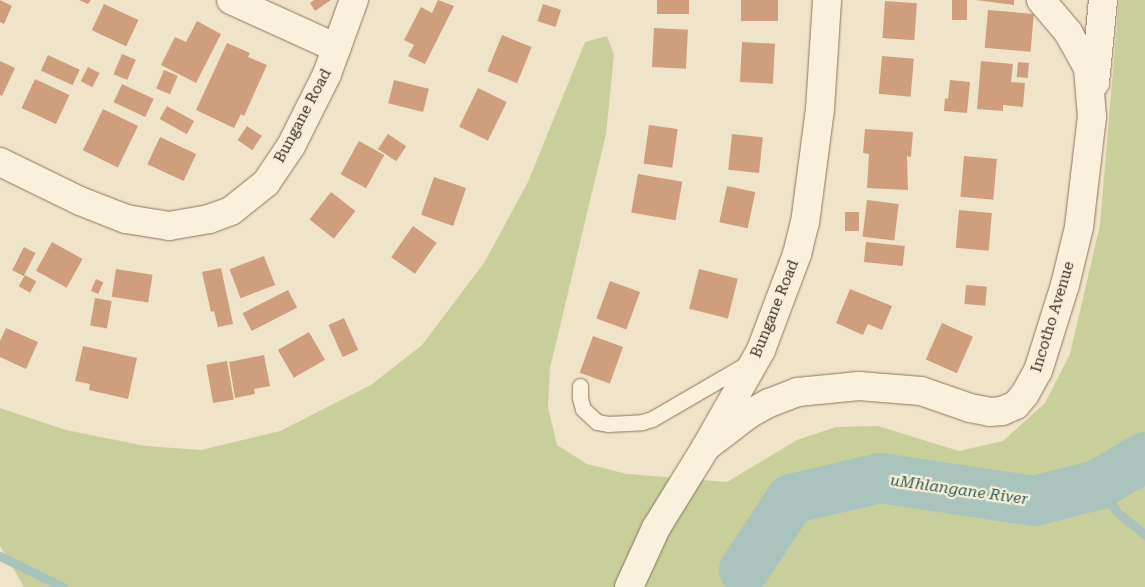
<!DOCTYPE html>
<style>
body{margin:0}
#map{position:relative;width:1145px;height:587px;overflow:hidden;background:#f0e4c8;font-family:"Roboto Serif",serif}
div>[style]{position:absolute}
.green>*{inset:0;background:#c9cf9b}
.stream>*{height:9px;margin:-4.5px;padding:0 4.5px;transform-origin:4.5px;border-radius:4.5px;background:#a9c4bc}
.river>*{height:50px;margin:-25px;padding:0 25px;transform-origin:25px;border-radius:25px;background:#a9c4bc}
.building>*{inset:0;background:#cf9f7d;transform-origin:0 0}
.roads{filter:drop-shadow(0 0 1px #8d765c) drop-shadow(0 0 1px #8d765c)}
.lane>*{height:15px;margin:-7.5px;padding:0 7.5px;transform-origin:7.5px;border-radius:7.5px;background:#faf1dc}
.street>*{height:28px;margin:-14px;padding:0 14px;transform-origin:14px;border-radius:14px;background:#faf1dc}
span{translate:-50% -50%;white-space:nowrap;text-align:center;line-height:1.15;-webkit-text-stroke:4.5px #f7eed8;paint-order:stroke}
.street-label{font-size:15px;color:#3d2e20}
.water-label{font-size:16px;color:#2f5d5a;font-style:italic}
</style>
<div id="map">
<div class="green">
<i style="clip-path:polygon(1119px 0,1145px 0,1145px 587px,24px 587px,0 546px,0 408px,66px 430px,146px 446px,201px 450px,280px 431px,371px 385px,422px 345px,484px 263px,528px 182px,585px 42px,607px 36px,614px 55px,606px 134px,550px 368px,548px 407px,557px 445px,587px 464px,627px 474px,727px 482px,797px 440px,836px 427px,878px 426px,959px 451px,1003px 441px,1045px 403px,1070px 354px,1100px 225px)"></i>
</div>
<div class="stream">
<i style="left:1097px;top:485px;width:34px;rotate:53deg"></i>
<i style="left:1117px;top:512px;width:36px;rotate:39deg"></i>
<i style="left:0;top:556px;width:70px;rotate:26.2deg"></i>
</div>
<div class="river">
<i style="left:744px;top:570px;width:85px;rotate:-56.5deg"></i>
<i style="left:791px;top:499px;width:91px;rotate:-13.3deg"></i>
<i style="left:880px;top:478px;width:156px;rotate:8.5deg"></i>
<i style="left:1034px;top:501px;width:65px;rotate:-14.3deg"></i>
<i style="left:1097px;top:485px;width:56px;rotate:-30.3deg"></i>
</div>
<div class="building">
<i style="clip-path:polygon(0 0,12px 6px,4px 24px,0 22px)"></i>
<i style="clip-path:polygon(79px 0,91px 0,88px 4px)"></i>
<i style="clip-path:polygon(314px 0,331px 0,315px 11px,310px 3px)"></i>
<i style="clip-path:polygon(438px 0,454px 6px,425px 64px,408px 56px,414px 45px,404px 40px,421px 7px,432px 13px)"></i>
<i style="left:657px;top:0;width:32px;height:14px"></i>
<i style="left:741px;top:0;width:37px;height:21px"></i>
<i style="left:952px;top:0;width:15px;height:20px"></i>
<i style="clip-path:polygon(976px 0,1014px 0,1014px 5px)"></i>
<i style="left:885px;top:1px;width:32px;height:37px;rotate:4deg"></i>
<i style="left:104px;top:4px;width:38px;height:29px;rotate:25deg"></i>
<i style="left:543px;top:4px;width:19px;height:18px;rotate:18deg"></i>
<i style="left:988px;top:10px;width:46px;height:38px;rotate:5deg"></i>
<i style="clip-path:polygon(197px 21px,221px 34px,196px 83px,161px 65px,175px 37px,186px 42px)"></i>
<i style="left:654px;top:28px;width:34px;height:39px;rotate:3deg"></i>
<i style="left:502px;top:35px;width:32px;height:39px;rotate:22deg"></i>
<i style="left:742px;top:42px;width:33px;height:40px;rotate:3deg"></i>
<i style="clip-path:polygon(227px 43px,250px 53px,248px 57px,267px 65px,244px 116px,241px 114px,234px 128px,196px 110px)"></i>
<i style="left:122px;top:54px;width:15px;height:22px;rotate:23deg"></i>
<i style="left:48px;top:55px;width:35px;height:17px;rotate:25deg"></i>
<i style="left:882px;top:56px;width:32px;height:38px;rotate:5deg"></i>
<i style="clip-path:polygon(0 61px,15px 68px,2px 96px,0 95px)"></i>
<i style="clip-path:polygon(981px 61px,1013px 64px,1011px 82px,1025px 83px,1023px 107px,1003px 105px,1003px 111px,977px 109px)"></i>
<i style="left:1018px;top:62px;width:11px;height:15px;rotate:5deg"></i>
<i style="left:88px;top:67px;width:13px;height:16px;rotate:27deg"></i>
<i style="left:164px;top:70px;width:15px;height:20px;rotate:23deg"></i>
<i style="left:35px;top:79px;width:38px;height:32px;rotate:25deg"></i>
<i style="left:394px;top:80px;width:36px;height:24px;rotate:14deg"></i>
<i style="clip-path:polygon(950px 80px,970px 82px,967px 113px,944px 111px,945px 98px,948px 99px)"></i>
<i style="left:122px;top:84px;width:35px;height:20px;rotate:25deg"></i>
<i style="left:478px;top:88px;width:32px;height:43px;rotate:26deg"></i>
<i style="left:167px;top:106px;width:31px;height:15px;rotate:29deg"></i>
<i style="left:103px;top:109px;width:39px;height:46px;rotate:26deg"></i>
<i style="left:649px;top:125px;width:29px;height:39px;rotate:8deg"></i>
<i style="left:247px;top:126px;width:18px;height:17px;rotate:34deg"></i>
<i style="clip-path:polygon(865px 129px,913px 132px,911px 157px,907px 156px,908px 190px,867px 188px,869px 154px,863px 153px)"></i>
<i style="left:388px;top:134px;width:22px;height:18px;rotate:34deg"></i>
<i style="left:732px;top:134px;width:31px;height:36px;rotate:6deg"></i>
<i style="left:160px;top:137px;width:40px;height:30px;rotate:25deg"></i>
<i style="left:359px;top:141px;width:29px;height:38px;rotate:29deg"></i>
<i style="left:964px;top:156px;width:33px;height:41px;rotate:5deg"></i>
<i style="left:638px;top:174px;width:45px;height:39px;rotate:10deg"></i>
<i style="left:434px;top:177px;width:34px;height:40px;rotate:19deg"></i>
<i style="left:727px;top:186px;width:29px;height:37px;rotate:12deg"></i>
<i style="left:331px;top:192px;width:31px;height:35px;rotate:38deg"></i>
<i style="left:867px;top:200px;width:32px;height:37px;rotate:7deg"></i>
<i style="left:959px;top:210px;width:33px;height:38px;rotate:5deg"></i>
<i style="left:845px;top:212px;width:14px;height:19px"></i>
<i style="left:413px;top:226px;width:29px;height:38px;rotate:35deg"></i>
<i style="left:52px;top:242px;width:35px;height:33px;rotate:29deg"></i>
<i style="left:866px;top:242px;width:39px;height:20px;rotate:6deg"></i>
<i style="left:24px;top:247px;width:13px;height:26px;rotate:27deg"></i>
<i style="left:264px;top:256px;width:31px;height:37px;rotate:69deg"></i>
<i style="clip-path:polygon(221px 268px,233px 324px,218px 327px,214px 311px,211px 312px,202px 272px)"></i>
<i style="left:116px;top:269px;width:37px;height:28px;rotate:9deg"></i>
<i style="left:699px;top:269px;width:40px;height:41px;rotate:14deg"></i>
<i style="left:25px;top:275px;width:13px;height:13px;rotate:29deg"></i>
<i style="left:96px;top:279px;width:8px;height:13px;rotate:23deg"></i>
<i style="left:610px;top:281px;width:32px;height:40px;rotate:20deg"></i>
<i style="left:966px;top:285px;width:21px;height:19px;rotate:5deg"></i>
<i style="clip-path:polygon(850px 289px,892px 306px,882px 330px,868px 324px,863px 335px,836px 323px)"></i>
<i style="left:288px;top:290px;width:20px;height:51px;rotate:63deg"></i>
<i style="left:95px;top:298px;width:17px;height:28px;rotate:10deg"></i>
<i style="left:344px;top:318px;width:35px;height:17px;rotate:66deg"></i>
<i style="left:942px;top:323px;width:34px;height:40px;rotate:24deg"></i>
<i style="clip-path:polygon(6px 328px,38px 342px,26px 369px,0 357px,0 341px)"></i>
<i style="left:309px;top:332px;width:32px;height:36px;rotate:60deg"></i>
<i style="left:593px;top:336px;width:32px;height:39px;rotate:20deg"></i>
<i style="clip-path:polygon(83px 346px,137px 358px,128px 399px,89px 390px,90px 384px,75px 381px)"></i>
<i style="clip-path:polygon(264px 355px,270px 386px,254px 389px,255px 394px,235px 398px,229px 362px)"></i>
<i style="left:227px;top:361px;width:39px;height:21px;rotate:80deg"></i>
</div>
<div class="roads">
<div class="lane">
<i style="left:580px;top:386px;width:12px;rotate:90deg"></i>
<i style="left:580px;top:398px;width:11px;rotate:75deg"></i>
<i style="left:583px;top:409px;width:19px;rotate:43deg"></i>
<i style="left:597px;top:422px;width:11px;rotate:10deg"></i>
<i style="left:608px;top:424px;width:34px;rotate:-3deg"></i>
<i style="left:642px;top:422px;width:10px;rotate:-17deg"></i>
<i style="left:652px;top:419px;width:113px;rotate:-30.2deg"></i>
</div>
<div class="street">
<i style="left:231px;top:0;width:116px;rotate:24.4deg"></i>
<i style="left:1095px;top:83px;width:83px;rotate:-84.5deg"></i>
<i style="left:0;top:162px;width:89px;rotate:26deg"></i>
<i style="left:80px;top:201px;width:49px;rotate:21.4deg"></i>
<i style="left:126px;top:219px;width:44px;rotate:9.2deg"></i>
<i style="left:169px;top:226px;width:41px;rotate:-9.9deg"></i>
<i style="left:209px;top:219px;width:23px;rotate:-20deg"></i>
<i style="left:231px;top:211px;width:45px;rotate:-38.7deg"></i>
<i style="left:266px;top:183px;width:45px;rotate:-56deg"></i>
<i style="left:291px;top:146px;width:80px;rotate:-63.4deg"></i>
<i style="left:327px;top:74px;width:79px;rotate:-70deg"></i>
<i style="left:706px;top:447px;width:54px;rotate:-37.5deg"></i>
<i style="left:749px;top:414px;width:23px;rotate:-29deg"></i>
<i style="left:769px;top:403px;width:31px;rotate:-21deg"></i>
<i style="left:798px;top:392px;width:61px;rotate:-5.6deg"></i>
<i style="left:859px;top:386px;width:62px;rotate:4.6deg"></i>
<i style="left:921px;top:391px;width:52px;rotate:19.1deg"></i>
<i style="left:970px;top:408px;width:20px;rotate:11deg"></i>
<i style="left:990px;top:412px;width:12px;rotate:-5deg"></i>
<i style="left:1002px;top:411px;width:15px;rotate:-23deg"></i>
<i style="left:1016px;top:405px;width:14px;rotate:-51deg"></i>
<i style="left:1025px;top:394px;width:26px;rotate:-61deg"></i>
<i style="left:1038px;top:371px;width:90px;rotate:-72.6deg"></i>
<i style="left:1065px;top:285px;width:60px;rotate:-76.4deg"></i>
<i style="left:1079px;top:227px;width:111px;rotate:-83.3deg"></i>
<i style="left:1092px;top:117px;width:49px;rotate:-94.7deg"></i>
<i style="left:1088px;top:68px;width:41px;rotate:-119.1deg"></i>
<i style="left:1068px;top:32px;width:42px;rotate:-130.2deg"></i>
<i style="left:629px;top:587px;width:65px;rotate:-65.4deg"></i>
<i style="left:656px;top:528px;width:95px;rotate:-58.3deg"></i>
<i style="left:706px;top:447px;width:112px;rotate:-60.4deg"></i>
<i style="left:761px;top:350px;width:103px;rotate:-69.4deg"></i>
<i style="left:797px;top:254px;width:32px;rotate:-76deg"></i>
<i style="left:805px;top:223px;width:115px;rotate:-82.5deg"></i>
<i style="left:820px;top:109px;width:109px;rotate:-86.3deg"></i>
</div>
</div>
<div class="street-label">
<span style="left:303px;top:116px;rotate:-62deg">Bungane Road</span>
<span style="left:775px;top:309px;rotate:-68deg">Bungane Road</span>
<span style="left:1053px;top:317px;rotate:-73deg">Incotho Avenue</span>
</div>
<div class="water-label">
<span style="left:959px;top:490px;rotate:8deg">uMhlangane River</span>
</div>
</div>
